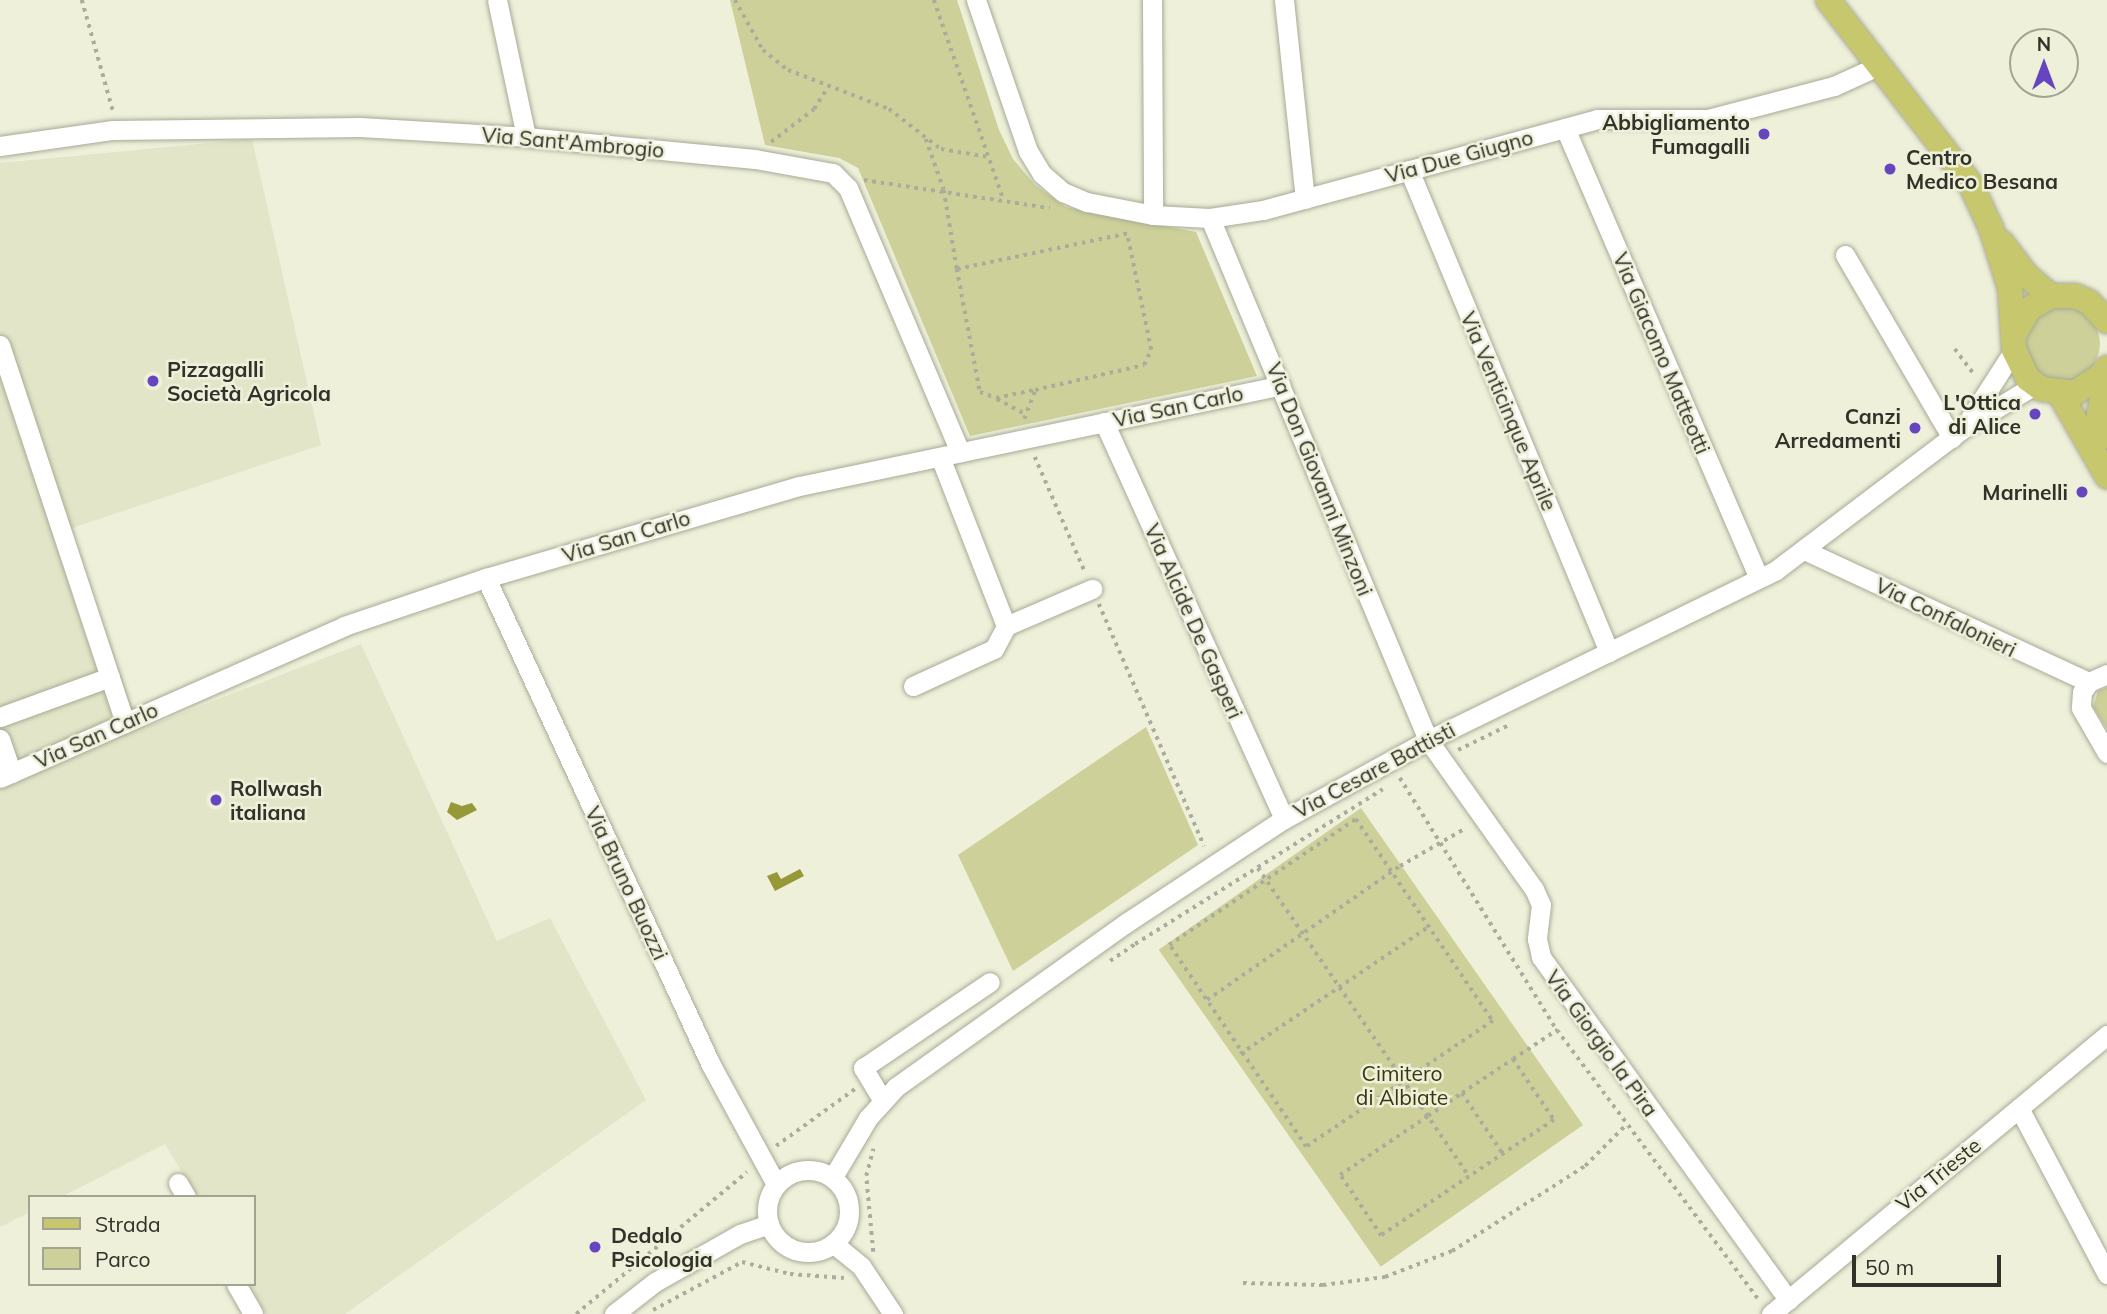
<!DOCTYPE html>
<meta charset="utf-8">
<style>
body{margin:0}
#map{position:relative;width:2107px;height:1314px;overflow:hidden;background:#eef0da;font-family:Mulish,sans-serif}
div>[style]{position:absolute}
.built>*{inset:0;background:#e2e5c7}
.green>*{inset:0;background:#cdd098;transform-origin:0 0}
.round{border-radius:50%}
.water>*{inset:0;background:#979938}
.path>*{height:3.5px;margin-top:-1.75px;transform-origin:0;background:repeating-linear-gradient(90deg,#abad9c 0 3.5px,transparent 0 8.5px)}
.roads{filter:drop-shadow(0 0 2px #a8aa95) drop-shadow(0 0 2px #a8aa95)}
.minor>*{height:19px;margin:-9.5px;padding:0 9.5px;transform-origin:9.5px;border-radius:9.5px;background:#fff}
.minor>.ring{margin:-9.5px;padding:0;box-sizing:content-box;background:none;border:19px solid #fff;border-radius:50%}
.major>*{height:24px;margin:-12px;padding:0 12px;transform-origin:12px;border-radius:12px;background:#c7c86e}
.dots>*{width:19px;height:19px;translate:-50% -50%;box-sizing:border-box;border:4px solid #eef0da;border-radius:50%}
span{translate:-50% -50%;white-space:nowrap;text-align:center;line-height:1.15;-webkit-text-stroke:5px #eef0da;paint-order:stroke}
.poi-label{font-size:21px;color:#313229;font-weight:700}
.right{translate:-100% -50%;text-align:right}
.left{translate:0 -50%;text-align:left}
.street-label{font-size:21px;color:#313229}
.park-label{font-size:21px;color:#37380f}
.legend{position:absolute;left:28px;top:1195px;width:228px;height:91px;box-sizing:border-box;background:#eef0da;border:2px solid #a2a493;margin:0;padding:9px 12px;list-style:none;font-size:21px;color:#313229}
.legend li{display:flex;align-items:center;gap:14px;height:35px}
.legend b{width:35px;border:2px solid #a2a493}
.north{position:absolute;left:2009px;top:28px;width:70px;height:70px;box-sizing:border-box;background:#eef0da;border:2px solid #a2a493;border-radius:50%;rotate:0deg;font-size:19px;font-weight:700;line-height:28px;text-align:center;color:#313229}
.north::after{content:'';display:block;margin:auto;width:24px;height:32px;background:#6646bf;clip-path:polygon(50% 0,100% 100%,50% 72%,0 100%)}
.scale{position:absolute;left:1852px;top:1255px;width:149px;height:32px;box-sizing:border-box;border:4px solid #313229;border-top:0;padding-left:9px;font-size:21px;line-height:24px;white-space:nowrap;color:#313229;-webkit-text-stroke:5px #eef0da;paint-order:stroke}
</style>
<div id="map">
<div class="built">
<i style="clip-path:polygon(252px 139px,321px 445px,69px 529px,132px 706px,146px 727px,361px 644px,497px 941px,550px 918px,646px 1100px,345px 1314px,266px 1314px,249px 1284px,254px 1284px,254px 1197px,197px 1197px,165px 1144px,61px 1197px,30px 1197px,30px 1212px,0 1227px,0 163px)"></i>
</div>
<div class="green">
<i style="clip-path:polygon(730px 0,957px 0,999px 130px,1013px 159px,1035px 185px,1066px 207px,1196px 232px,1257px 376px,970px 436px,858px 168px,839px 158px,765px 145px)"></i>
<i class="round" style="left:2026px;top:307px;width:74px;height:74px"></i>
<i style="clip-path:polygon(2107px 687px,2107px 729px,2093px 707px,2098px 691px)"></i>
<i style="clip-path:polygon(1146px 727px,1198px 845px,1013px 971px,958px 855px)"></i>
<i style="left:1361px;top:808px;width:387px;height:247px;rotate:55deg"></i>
</div>
<div class="water">
<i style="clip-path:polygon(451px 802px,462px 806px,472px 803px,477px 810px,457px 820px,447px 812px)"></i>
<i style="clip-path:polygon(800px 869px,804px 876px,775px 891px,767px 876px,777px 872px,781px 879px)"></i>
</div>
<div class="path">
<i style="left:82px;top:0;width:115px;rotate:74.4deg"></i>
<i style="left:735px;top:0;width:57px;rotate:60.8deg"></i>
<i style="left:763px;top:50px;width:32px;rotate:39deg"></i>
<i style="left:788px;top:70px;width:108px;rotate:21.1deg"></i>
<i style="left:889px;top:109px;width:66px;rotate:37.6deg"></i>
<i style="left:941px;top:149px;width:48px;rotate:9.7deg"></i>
<i style="left:934px;top:0;width:210px;rotate:70.8deg"></i>
<i style="left:926px;top:139px;width:54px;rotate:70.6deg"></i>
<i style="left:944px;top:190px;width:80px;rotate:80.7deg"></i>
<i style="left:957px;top:269px;width:176px;rotate:-11.8deg"></i>
<i style="left:771px;top:142px;width:54px;rotate:-37.5deg"></i>
<i style="left:814px;top:109px;width:26px;rotate:-58deg"></i>
<i style="left:864px;top:180px;width:188px;rotate:8.6deg"></i>
<i style="left:957px;top:269px;width:125px;rotate:79.4deg"></i>
<i style="left:980px;top:392px;width:17px;rotate:21deg"></i>
<i style="left:996px;top:398px;width:40px;rotate:-12deg"></i>
<i style="left:1035px;top:390px;width:112px;rotate:-12.9deg"></i>
<i style="left:1144px;top:365px;width:17px;rotate:-65deg"></i>
<i style="left:1151px;top:350px;width:118px;rotate:-101.7deg"></i>
<i style="left:1955px;top:349px;width:34px;rotate:53deg"></i>
<i style="left:997px;top:399px;width:30px;rotate:28deg"></i>
<i style="left:1024px;top:419px;width:31px;rotate:-69deg"></i>
<i style="left:1035px;top:457px;width:125px;rotate:66.5deg"></i>
<i style="left:1099px;top:604px;width:264px;rotate:66.5deg"></i>
<i style="left:1458px;top:750px;width:59px;rotate:-26.1deg"></i>
<i style="left:1400px;top:778px;width:297px;rotate:58.1deg"></i>
<i style="left:1557px;top:1030px;width:339px;rotate:53.2deg"></i>
<i style="left:1356px;top:819px;width:244px;rotate:55.9deg"></i>
<i style="left:1493px;top:1021px;width:225px;rotate:146deg"></i>
<i style="left:1306px;top:1147px;width:244px;rotate:-124.1deg"></i>
<i style="left:1169px;top:945px;width:225px;rotate:-34deg"></i>
<i style="left:1258px;top:868px;width:373px;rotate:55.6deg"></i>
<i style="left:1135px;top:944px;width:292px;rotate:-32deg"></i>
<i style="left:1110px;top:961px;width:30px;rotate:-34deg"></i>
<i style="left:1207px;top:1000px;width:235px;rotate:-34.8deg"></i>
<i style="left:1400px;top:866px;width:76px;rotate:-29.9deg"></i>
<i style="left:1240px;top:1054px;width:225px;rotate:-34deg"></i>
<i style="left:1513px;top:1059px;width:73px;rotate:56.1deg"></i>
<i style="left:1554px;top:1120px;width:208px;rotate:146.2deg"></i>
<i style="left:1381px;top:1236px;width:73px;rotate:-123.9deg"></i>
<i style="left:1340px;top:1175px;width:106px;rotate:-33.8deg"></i>
<i style="left:1428px;top:1116px;width:41px;rotate:-34.1deg"></i>
<i style="left:1462px;top:1093px;width:61px;rotate:-33.7deg"></i>
<i style="left:1513px;top:1059px;width:53px;rotate:-33.4deg"></i>
<i style="left:1462px;top:1093px;width:73px;rotate:56.1deg"></i>
<i style="left:776px;top:1146px;width:97px;rotate:-35.8deg"></i>
<i style="left:873px;top:1252px;width:76px;rotate:-95.3deg"></i>
<i style="left:866px;top:1176px;width:28px;rotate:-75deg"></i>
<i style="left:1243px;top:1283px;width:80px;rotate:1.4deg"></i>
<i style="left:1323px;top:1285px;width:63px;rotate:-7.4deg"></i>
<i style="left:1385px;top:1277px;width:72px;rotate:-21.2deg"></i>
<i style="left:1452px;top:1251px;width:158px;rotate:-32.6deg"></i>
<i style="left:1585px;top:1166px;width:59px;rotate:-45deg"></i>
<i style="left:653px;top:1310px;width:101px;rotate:-28.3deg"></i>
<i style="left:742px;top:1262px;width:49px;rotate:14deg"></i>
<i style="left:790px;top:1274px;width:54px;rotate:4.2deg"></i>
<i style="left:576px;top:1314px;width:222px;rotate:-39.7deg"></i>
</div>
<div class="roads">
<div class="minor">
<i style="left:497px;top:0;width:140px;rotate:78deg"></i>
<i style="left:976px;top:0;width:160px;rotate:71deg"></i>
<i style="left:1028px;top:151px;width:27px;rotate:59deg"></i>
<i style="left:1042px;top:174px;width:28px;rotate:41deg"></i>
<i style="left:1063px;top:192px;width:26px;rotate:23deg"></i>
<i style="left:1087px;top:202px;width:67px;rotate:11.1deg"></i>
<i style="left:1153px;top:215px;width:57px;rotate:3deg"></i>
<i style="left:1210px;top:218px;width:54px;rotate:-8.6deg"></i>
<i style="left:1263px;top:210px;width:346px;rotate:-15.2deg"></i>
<i style="left:1597px;top:119px;width:111px"></i>
<i style="left:1708px;top:119px;width:130px;rotate:-14.7deg"></i>
<i style="left:1834px;top:86px;width:51px;rotate:-24.5deg"></i>
<i style="left:1152px;top:0;width:215px;rotate:89.7deg"></i>
<i style="left:1284px;top:0;width:200px;rotate:84deg"></i>
<i style="left:1565px;top:128px;width:490px;rotate:66.7deg"></i>
<i style="left:0;top:146px;width:114px;rotate:-8.1deg"></i>
<i style="left:113px;top:130px;width:247px;rotate:-0.7deg"></i>
<i style="left:360px;top:127px;width:166px;rotate:3.4deg"></i>
<i style="left:526px;top:137px;width:230px;rotate:5.5deg"></i>
<i style="left:755px;top:159px;width:79px;rotate:10.2deg"></i>
<i style="left:833px;top:173px;width:21px;rotate:45deg"></i>
<i style="left:848px;top:188px;width:287px;rotate:67deg"></i>
<i style="left:1409px;top:170px;width:522px;rotate:67.46deg"></i>
<i style="left:1210px;top:218px;width:566px;rotate:67.33deg"></i>
<i style="left:1428px;top:740px;width:183px;rotate:54.6deg"></i>
<i style="left:1534px;top:889px;width:17px;rotate:66deg"></i>
<i style="left:1541px;top:905px;width:34px;rotate:97deg"></i>
<i style="left:1537px;top:939px;width:18px;rotate:77deg"></i>
<i style="left:1541px;top:957px;width:423px;rotate:54.2deg"></i>
<i style="left:1845px;top:255px;width:212px;rotate:59.7deg"></i>
<i style="left:0;top:345px;width:398px;rotate:71.7deg"></i>
<i style="left:1969px;top:420px;width:83px;rotate:-57.3deg"></i>
<i style="left:1104px;top:422px;width:436px;rotate:65.6deg"></i>
<i style="left:1804px;top:550px;width:314px;rotate:24.9deg"></i>
<i style="left:486px;top:578px;width:536px;rotate:65.2deg"></i>
<i style="left:711px;top:1065px;width:136px;rotate:61.4deg"></i>
<i style="left:1006px;top:626px;width:94px;rotate:-23.3deg"></i>
<i style="left:2107px;top:674px;width:20px;rotate:156deg"></i>
<i style="left:2089px;top:682px;width:12px;rotate:125deg"></i>
<i style="left:2082px;top:692px;width:16px;rotate:94deg"></i>
<i style="left:2081px;top:708px;width:52px;rotate:60deg"></i>
<i style="left:913px;top:686px;width:89px;rotate:-24.6deg"></i>
<i style="left:994px;top:649px;width:26px;rotate:-62deg"></i>
<i style="left:1006px;top:626px;width:181px;rotate:-111.3deg"></i>
<i style="left:0;top:717px;width:117px;rotate:-20deg"></i>
<i style="left:0;top:739px;width:36px;rotate:71deg"></i>
<i style="left:0;top:778px;width:376px;rotate:-23.8deg"></i>
<i style="left:344px;top:626px;width:150px;rotate:-18.7deg"></i>
<i style="left:486px;top:578px;width:326px;rotate:-16.4deg"></i>
<i style="left:799px;top:486px;width:492px;rotate:-11.8deg"></i>
<i style="left:883px;top:1101px;width:39px;rotate:-121deg"></i>
<i style="left:863px;top:1068px;width:153px;rotate:-34.1deg"></i>
<i style="left:2019px;top:1108px;width:188px;rotate:62.1deg"></i>
<i class="ring" style="left:767px;top:1170px;width:63px;height:63px"></i>
<i style="left:833px;top:1177px;width:69px;rotate:-59.3deg"></i>
<i style="left:868px;top:1118px;width:42px;rotate:-47.9deg"></i>
<i style="left:896px;top:1087px;width:282px;rotate:-35.5deg"></i>
<i style="left:1126px;top:923px;width:189px;rotate:-33.4deg"></i>
<i style="left:1284px;top:819px;width:164px;rotate:-28.7deg"></i>
<i style="left:1428px;top:740px;width:387px;rotate:-26deg"></i>
<i style="left:1776px;top:570px;width:236px;rotate:-37.1deg"></i>
<i style="left:1964px;top:428px;width:84px;rotate:-31.4deg"></i>
<i style="left:178px;top:1183px;width:16px;rotate:60deg"></i>
<i style="left:834px;top:1244px;width:35px;rotate:39deg"></i>
<i style="left:861px;top:1266px;width:58px;rotate:56.3deg"></i>
<i style="left:236px;top:1284px;width:34px;rotate:60deg"></i>
<i style="left:614px;top:1314px;width:52px;rotate:-38deg"></i>
<i style="left:655px;top:1282px;width:98px;rotate:-29.5deg"></i>
<i style="left:740px;top:1234px;width:31px;rotate:-19deg"></i>
<i style="left:1771px;top:1314px;width:437px;rotate:-39.7deg"></i>
</div>
<div class="major">
<i style="left:1828px;top:0;width:232px;rotate:52.2deg"></i>
<i style="left:1970px;top:183px;width:50px;rotate:65deg"></i>
<i style="left:1991px;top:228px;width:63px;rotate:72.4deg"></i>
<i style="left:2010px;top:288px;width:62px;rotate:86.3deg"></i>
<i style="left:2014px;top:350px;width:32px;rotate:64deg"></i>
<i style="left:2028px;top:379px;width:17px;rotate:36deg"></i>
<i style="left:2042px;top:389px;width:33px;rotate:7deg"></i>
<i style="left:2075px;top:393px;width:36px;rotate:-34deg"></i>
<i style="left:2002px;top:243px;width:41px;rotate:52.9deg"></i>
<i style="left:2027px;top:276px;width:31px;rotate:40deg"></i>
<i style="left:2015px;top:333px;width:28px;rotate:-60deg"></i>
<i style="left:2029px;top:309px;width:26px;rotate:-31deg"></i>
<i style="left:2051px;top:296px;width:24px"></i>
<i style="left:2075px;top:296px;width:15px;rotate:23deg"></i>
<i style="left:2089px;top:302px;width:26px;rotate:47deg"></i>
<i style="left:2107px;top:368px;width:49px;rotate:99.5deg"></i>
<i style="left:2099px;top:416px;width:22px;rotate:68deg"></i>
<i style="left:2060px;top:394px;width:95px;rotate:60.2deg"></i>
</div>
</div>
<div class="dots">
<i style="left:1764px;top:134px;background:#6646bf"></i>
<i style="left:1890px;top:169px;background:#6646bf"></i>
<i style="left:153px;top:381px;background:#6646bf"></i>
<i style="left:2035px;top:414px;background:#6646bf"></i>
<i style="left:1915px;top:428px;background:#6646bf"></i>
<i style="left:2082px;top:492px;background:#6646bf"></i>
<i style="left:216px;top:800px;background:#6646bf"></i>
<i style="left:595px;top:1247px;background:#6646bf"></i>
</div>
<div class="poi-label">
<span class="right" style="left:1750px;top:134px">Abbigliamento<br>Fumagalli</span>
<span class="left" style="left:1906px;top:169px">Centro<br>Medico Besana</span>
<span class="left" style="left:167px;top:381px">Pizzagalli<br>Società Agricola</span>
<span class="right" style="left:2021px;top:414px">L'Ottica<br>di Alice</span>
<span class="right" style="left:1901px;top:428px">Canzi<br>Arredamenti</span>
<span class="right" style="left:2068px;top:492px">Marinelli</span>
<span class="left" style="left:230px;top:800px">Rollwash<br>italiana</span>
<span class="left" style="left:611px;top:1247px">Dedalo<br>Psicologia</span>
</div>
<div class="street-label">
<span style="left:573px;top:142px;rotate:5deg">Via Sant'Ambrogio</span>
<span style="left:1459px;top:156px;rotate:-15deg">Via Due Giugno</span>
<span style="left:1662px;top:353px;rotate:67deg">Via Giacomo Matteotti</span>
<span style="left:1178px;top:406px;rotate:-12deg">Via San Carlo</span>
<span style="left:1509px;top:411px;rotate:67deg">Via Venticinque Aprile</span>
<span style="left:1320px;top:479px;rotate:68deg">Via Don Giovanni Minzoni</span>
<span style="left:626px;top:536px;rotate:-17deg">Via San Carlo</span>
<span style="left:1946px;top:617px;rotate:26deg">Via Confalonieri</span>
<span style="left:1194px;top:621px;rotate:66deg">Via Alcide De Gasperi</span>
<span style="left:96px;top:735px;rotate:-24deg">Via San Carlo</span>
<span style="left:1374px;top:770px;rotate:-28deg">Via Cesare Battisti</span>
<span style="left:627px;top:883px;rotate:65deg">Via Bruno Buozzi</span>
<span style="left:1602px;top:1043px;rotate:54deg">Via Giorgio la Pira</span>
<span style="left:1938px;top:1174px;rotate:-39deg">Via Trieste</span>
</div>
<div class="park-label">
<span style="left:1402px;top:1085px">Cimitero<br>di Albiate</span>
</div>
<ul class="legend">
<li><b style="height:9px;background:#c7c86e"></b>Strada</li>
<li><b style="height:19px;background:#cdd098"></b>Parco</li>
</ul>
<div class="north">N</div>
<div class="scale">50 m</div>
</div>
